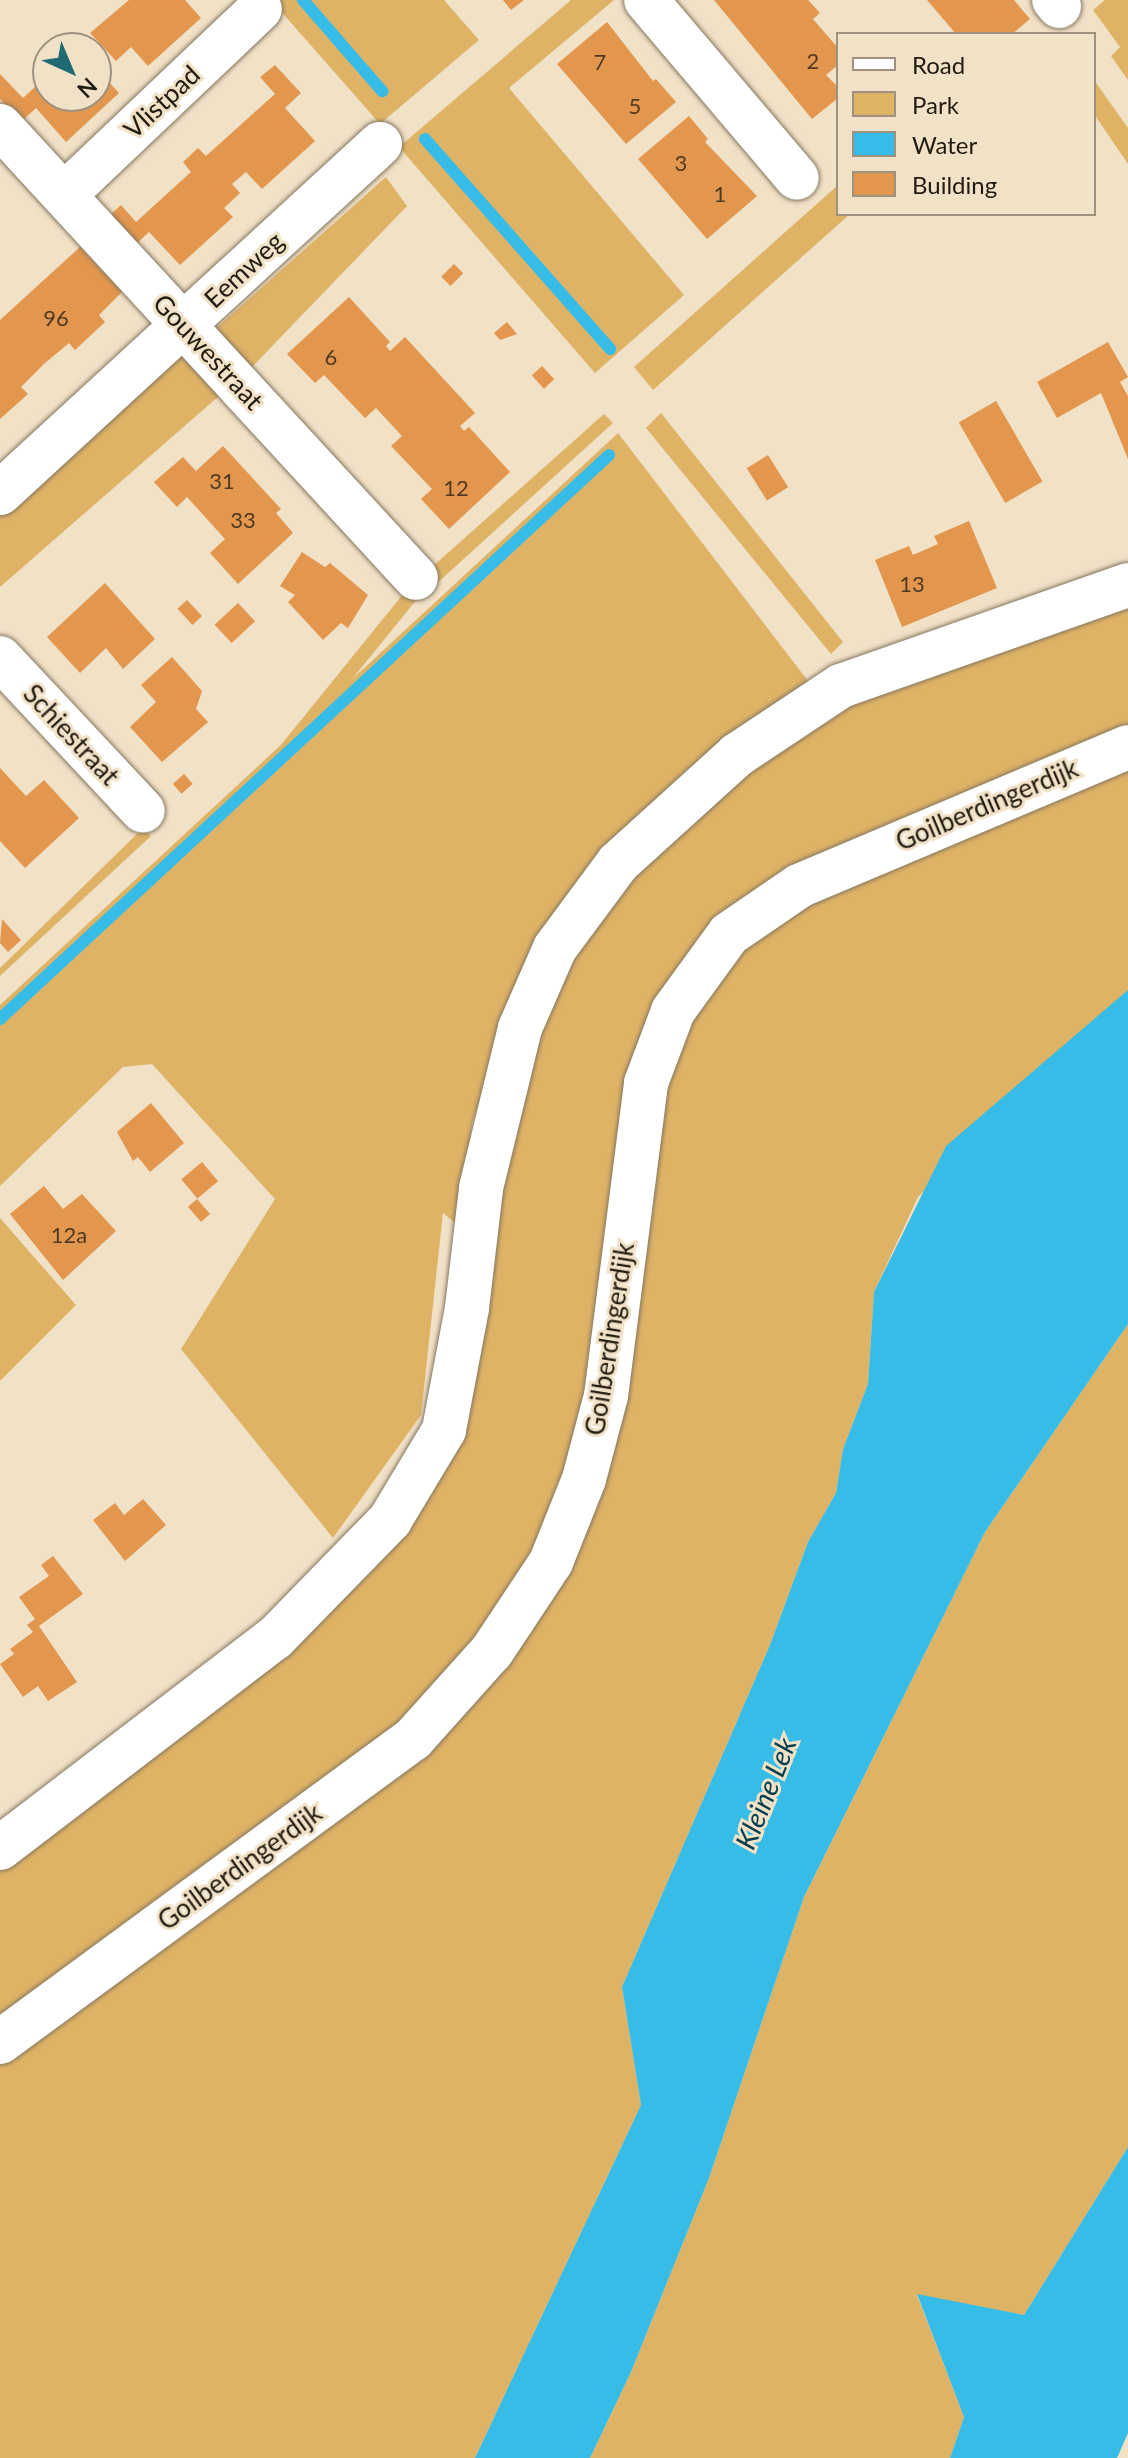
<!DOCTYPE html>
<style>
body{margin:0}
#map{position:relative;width:1128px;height:2458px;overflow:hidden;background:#f1e1c7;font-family:Lato,sans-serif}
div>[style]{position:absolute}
.green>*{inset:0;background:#dfb366;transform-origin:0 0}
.water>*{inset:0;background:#36bce7}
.stream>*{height:12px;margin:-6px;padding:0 6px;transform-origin:6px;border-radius:6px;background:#36bce7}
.building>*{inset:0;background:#e2964e;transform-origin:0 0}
.roads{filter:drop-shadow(0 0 2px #857760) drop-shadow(0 0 2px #857760)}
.minor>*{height:44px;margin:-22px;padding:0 22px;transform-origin:22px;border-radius:22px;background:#fff}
span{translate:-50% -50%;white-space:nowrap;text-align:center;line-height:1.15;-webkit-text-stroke:6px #f1e1c7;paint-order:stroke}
.number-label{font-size:22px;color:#513a21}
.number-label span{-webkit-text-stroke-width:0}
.street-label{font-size:26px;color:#211c12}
.water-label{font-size:28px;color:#033e50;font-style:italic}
.legend{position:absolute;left:836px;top:32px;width:260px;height:184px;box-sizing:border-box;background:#f1e1c7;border:2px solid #9e927f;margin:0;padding:10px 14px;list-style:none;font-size:24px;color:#211c12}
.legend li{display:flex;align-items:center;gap:16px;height:40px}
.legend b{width:40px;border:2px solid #9e927f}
.north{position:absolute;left:32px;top:32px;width:80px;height:80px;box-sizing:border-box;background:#f1e1c7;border:2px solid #9e927f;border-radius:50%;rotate:136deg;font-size:22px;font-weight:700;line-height:32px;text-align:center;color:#211c12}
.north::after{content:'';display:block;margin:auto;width:28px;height:36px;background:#206b73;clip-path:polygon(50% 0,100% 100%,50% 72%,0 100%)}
</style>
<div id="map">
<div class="green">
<i style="clip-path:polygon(271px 0,444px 0,479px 40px,380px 124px)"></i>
<i style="clip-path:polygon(571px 0,614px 0,509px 88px,684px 295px,595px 373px,399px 147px)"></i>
<i style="clip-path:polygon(1105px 0,1128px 0,1128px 80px,1111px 56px,1120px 47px,1093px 10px)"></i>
<i style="clip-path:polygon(1094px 80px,1128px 128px,1128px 164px,1094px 114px)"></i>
<i style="clip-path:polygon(386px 177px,407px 206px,251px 368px,213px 331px)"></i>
<i style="clip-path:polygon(838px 185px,838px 214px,850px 214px,653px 390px,634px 367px)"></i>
<i style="clip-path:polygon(182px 348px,219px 396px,0 587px,0 509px)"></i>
<i style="clip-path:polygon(661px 413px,843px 642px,831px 654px,646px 428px)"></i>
<i style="clip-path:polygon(604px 414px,613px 423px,434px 586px,423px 575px)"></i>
<i style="clip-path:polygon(618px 433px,818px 694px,732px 750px,502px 1042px,472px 1123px,464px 1230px,443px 1213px,421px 1415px,333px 1538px,181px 1349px,275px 1199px,152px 1064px,123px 1067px,0 1186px,0 1005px)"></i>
<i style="left:408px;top:588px;width:14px;height:336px;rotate:39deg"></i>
<i style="clip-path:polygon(1128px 598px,1128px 730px,913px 821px,662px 1002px,591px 1394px,537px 1555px,484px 1642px,402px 1728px,0 2018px,0 1860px,437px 1471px,496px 1182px,554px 986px,661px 836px,841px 702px)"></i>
<i style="clip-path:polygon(1128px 760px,1128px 990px,918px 1197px,874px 1292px,868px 1384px,843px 1449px,836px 1493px,808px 1542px,770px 1645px,622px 1987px,641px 2105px,475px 2458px,0 2458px,0 2062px,296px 1847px,561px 1568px,658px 1091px,689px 1021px,745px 947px,807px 899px)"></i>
<i style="clip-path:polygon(143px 828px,151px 836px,0 976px,0 968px)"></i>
<i style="clip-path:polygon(0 1218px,76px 1305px,0 1381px)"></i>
<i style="clip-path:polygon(1128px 1324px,1128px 2147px,1024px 2315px,917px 2295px,964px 2417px,950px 2458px,590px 2458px,631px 2372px,709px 2178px,804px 1897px,985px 1532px)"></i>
</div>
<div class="water">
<i style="clip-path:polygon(1128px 990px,1128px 1324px,985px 1532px,804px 1897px,709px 2178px,631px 2372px,590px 2458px,475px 2458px,641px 2105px,622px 1987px,770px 1645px,808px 1542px,836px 1493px,843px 1449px,868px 1384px,874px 1292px,946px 1146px)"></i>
<i style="clip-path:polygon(1128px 2147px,1128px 2433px,1117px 2458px,950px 2458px,964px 2417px,917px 2294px,1024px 2315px)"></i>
</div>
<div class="stream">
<i style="left:303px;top:0;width:121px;rotate:49deg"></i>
<i style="left:425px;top:139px;width:280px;rotate:48.6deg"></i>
<i style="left:0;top:1019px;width:830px;rotate:-42.8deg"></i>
</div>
<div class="building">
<i style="clip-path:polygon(129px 0,185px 0,201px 18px,148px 66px,131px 47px,116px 61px,90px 33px)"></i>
<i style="clip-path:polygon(503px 0,524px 0,511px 10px)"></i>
<i style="clip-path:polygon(714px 0,808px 0,820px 13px,813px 19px,838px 48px,838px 65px,826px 75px,838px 87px,838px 98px,812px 119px)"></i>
<i style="clip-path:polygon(927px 0,1014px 0,1030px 19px,1012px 34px,956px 34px)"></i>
<i style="clip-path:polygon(607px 22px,653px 81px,656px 79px,676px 102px,626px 144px,557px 64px)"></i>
<i style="clip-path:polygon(275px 65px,301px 93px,285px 108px,315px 141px,262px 189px,246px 172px,232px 184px,240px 193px,224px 208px,233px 217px,180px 265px,149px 232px,135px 245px,108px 217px,121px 205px,136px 222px,191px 172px,183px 162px,198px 148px,206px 156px,275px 94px,260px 77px)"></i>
<i style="clip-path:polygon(96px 68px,119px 93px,66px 142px,36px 108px,21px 122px,0 99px,0 74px,23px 98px,48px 75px,48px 96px,96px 96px)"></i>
<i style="clip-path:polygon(689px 116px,708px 139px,705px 142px,757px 196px,707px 239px,638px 159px)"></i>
<i style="clip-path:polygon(80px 247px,122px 292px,99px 315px,105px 322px,75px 350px,69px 343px,45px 363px,21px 387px,28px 394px,0 419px,0 320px)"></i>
<i style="left:454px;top:264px;width:13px;height:18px;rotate:45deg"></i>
<i style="clip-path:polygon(349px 297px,390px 342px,386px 346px,390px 351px,405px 337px,475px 413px,460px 426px,464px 431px,469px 427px,510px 472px,449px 529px,421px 499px,432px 489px,391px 446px,402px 436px,376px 408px,365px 418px,324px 375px,315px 383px,287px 354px)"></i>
<i style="clip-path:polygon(507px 322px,517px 334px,500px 340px,494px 333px)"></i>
<i style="clip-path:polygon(1108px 342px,1128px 377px,1120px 382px,1128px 396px,1128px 459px,1101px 393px,1057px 418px,1037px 382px)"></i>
<i style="left:542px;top:366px;width:18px;height:14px;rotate:47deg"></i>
<i style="left:996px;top:401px;width:93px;height:43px;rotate:60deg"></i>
<i style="clip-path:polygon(223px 446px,281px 509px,276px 513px,293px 533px,238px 584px,210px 553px,225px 539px,187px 497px,177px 507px,154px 482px,183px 457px,196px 471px)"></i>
<i style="left:768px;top:455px;width:38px;height:25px;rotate:58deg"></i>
<i style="clip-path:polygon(969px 521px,997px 588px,902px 627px,875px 560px,909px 546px,913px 555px,938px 544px,934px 536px)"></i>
<i style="clip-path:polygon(302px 552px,325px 567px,330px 563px,368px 595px,348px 628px,341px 623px,323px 640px,288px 602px,295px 595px,280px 586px)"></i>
<i style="clip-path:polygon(105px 583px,155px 639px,123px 669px,106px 648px,80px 673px,47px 637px)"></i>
<i style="left:187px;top:600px;width:22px;height:13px;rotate:47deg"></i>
<i style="left:238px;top:603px;width:25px;height:32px;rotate:47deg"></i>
<i style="clip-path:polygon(172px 657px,202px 691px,196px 709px,208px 722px,162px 762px,130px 727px,156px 702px,141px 685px)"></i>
<i style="clip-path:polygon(0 768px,26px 796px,44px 780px,79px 818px,25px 868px,0 841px)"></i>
<i style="left:184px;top:774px;width:13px;height:15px;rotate:48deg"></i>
<i style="clip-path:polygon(2px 919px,21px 940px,8px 952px,0 943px)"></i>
<i style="clip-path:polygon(151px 1103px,184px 1143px,150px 1172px,138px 1157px,133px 1161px,117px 1132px)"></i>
<i style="left:202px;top:1162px;width:25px;height:27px;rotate:50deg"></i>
<i style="clip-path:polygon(44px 1186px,63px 1209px,82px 1194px,116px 1231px,63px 1280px,10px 1214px)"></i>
<i style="left:197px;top:1199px;width:20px;height:12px;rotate:49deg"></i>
<i style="clip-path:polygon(143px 1499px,166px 1525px,125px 1561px,93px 1520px,115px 1503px,124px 1515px)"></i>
<i style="clip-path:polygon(53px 1556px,83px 1594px,39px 1626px,77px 1682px,48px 1701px,38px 1686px,23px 1697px,0 1664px,14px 1654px,10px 1649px,33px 1632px,27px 1625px,35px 1619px,19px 1597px,49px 1576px,41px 1565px)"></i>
</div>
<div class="roads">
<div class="minor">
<i style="left:646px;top:0;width:233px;rotate:49.7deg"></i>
<i style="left:1054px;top:0;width:8px;rotate:50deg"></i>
<i style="left:0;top:126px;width:614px;rotate:47.37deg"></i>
<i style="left:64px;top:195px;width:270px;rotate:-43.5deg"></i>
<i style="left:0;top:493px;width:516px;rotate:-42.57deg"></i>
<i style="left:0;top:658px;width:209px;rotate:46.9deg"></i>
<i style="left:0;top:1848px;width:346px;rotate:-37.4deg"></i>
<i style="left:275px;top:1638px;width:165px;rotate:-45.7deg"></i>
<i style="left:390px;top:1520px;width:105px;rotate:-59deg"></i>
<i style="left:444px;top:1430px;width:124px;rotate:-79.3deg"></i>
<i style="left:467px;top:1308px;width:121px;rotate:-83.3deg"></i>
<i style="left:481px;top:1188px;width:165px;rotate:-76.3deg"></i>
<i style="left:520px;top:1028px;width:87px;rotate:-66.4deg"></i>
<i style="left:555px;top:948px;width:106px;rotate:-53.5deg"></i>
<i style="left:618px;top:863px;width:161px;rotate:-42.2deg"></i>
<i style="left:737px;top:755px;width:125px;rotate:-33.6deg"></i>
<i style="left:841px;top:686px;width:304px;rotate:-19.4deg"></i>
<i style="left:0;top:2042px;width:512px;rotate:-36.27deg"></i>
<i style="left:413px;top:1739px;width:118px;rotate:-48.1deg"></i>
<i style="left:492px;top:1651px;width:107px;rotate:-56.5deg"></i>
<i style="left:551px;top:1562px;width:89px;rotate:-68.3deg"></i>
<i style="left:584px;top:1479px;width:86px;rotate:-75.2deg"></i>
<i style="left:606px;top:1396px;width:316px;rotate:-82.7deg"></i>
<i style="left:646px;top:1083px;width:77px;rotate:-69.4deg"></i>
<i style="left:673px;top:1011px;width:95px;rotate:-54deg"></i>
<i style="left:729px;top:934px;width:85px;rotate:-34.4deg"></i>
<i style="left:799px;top:886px;width:357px;rotate:-22.9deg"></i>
</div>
</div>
<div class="number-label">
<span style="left:813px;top:61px">2</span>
<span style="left:600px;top:62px">7</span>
<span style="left:635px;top:106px">5</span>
<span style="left:681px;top:163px">3</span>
<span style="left:720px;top:194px">1</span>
<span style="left:56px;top:318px">96</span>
<span style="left:331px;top:357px">6</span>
<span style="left:222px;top:481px">31</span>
<span style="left:456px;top:488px">12</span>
<span style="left:243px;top:520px">33</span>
<span style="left:912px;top:584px">13</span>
<span style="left:69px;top:1235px">12a</span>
</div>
<div class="street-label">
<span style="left:162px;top:102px;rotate:-43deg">Vlistpad</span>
<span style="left:244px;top:270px;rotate:-43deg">Eemweg</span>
<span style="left:208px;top:352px;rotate:47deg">Gouwestraat</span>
<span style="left:71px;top:735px;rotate:47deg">Schiestraat</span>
<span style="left:987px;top:805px;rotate:-23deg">Goilberdingerdijk</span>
<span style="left:610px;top:1339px;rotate:-81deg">Goilberdingerdijk</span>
<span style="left:240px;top:1867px;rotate:-36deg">Goilberdingerdijk</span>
</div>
<div class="water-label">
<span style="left:765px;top:1793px;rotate:-68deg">Kleine Lek</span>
</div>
<ul class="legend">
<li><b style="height:10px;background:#fff"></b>Road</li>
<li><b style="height:22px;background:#dfb366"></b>Park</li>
<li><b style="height:22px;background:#36bce7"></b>Water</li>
<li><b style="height:22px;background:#e2964e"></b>Building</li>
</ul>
<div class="north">N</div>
</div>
